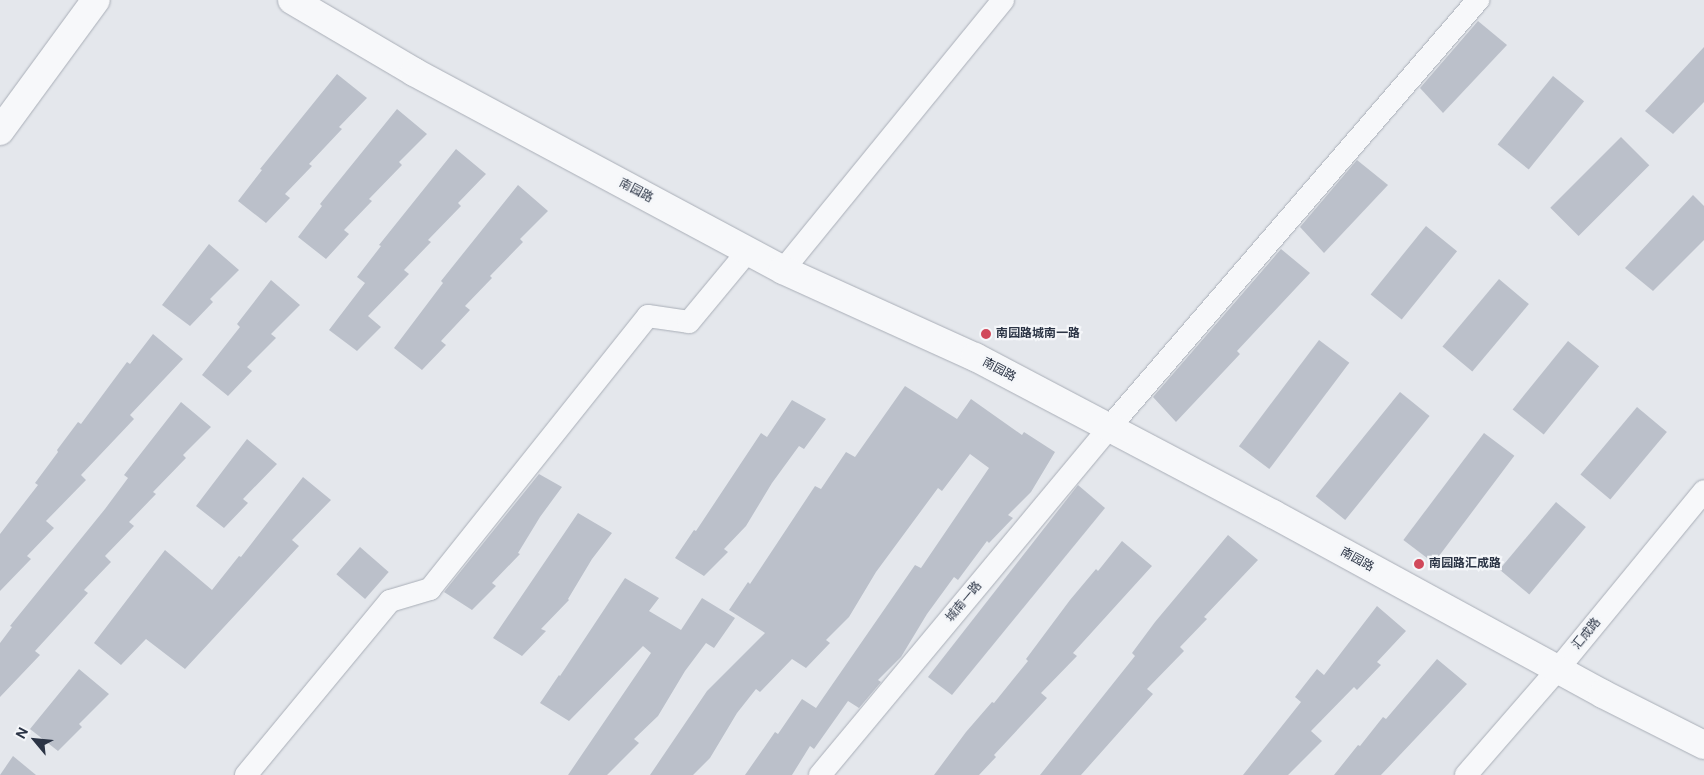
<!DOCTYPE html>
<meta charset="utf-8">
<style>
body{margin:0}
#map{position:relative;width:1704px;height:775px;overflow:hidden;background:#e4e7ec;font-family:"DM Sans","Noto Sans SC",sans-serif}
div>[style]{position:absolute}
.building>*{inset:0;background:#bbc0ca;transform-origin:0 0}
.roads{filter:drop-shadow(0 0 1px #a9aeb7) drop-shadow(0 0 1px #a9aeb7)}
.minor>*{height:22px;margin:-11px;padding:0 11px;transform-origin:11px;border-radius:11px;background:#f7f8fa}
.tertiary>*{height:28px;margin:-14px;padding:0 14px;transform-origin:14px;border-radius:14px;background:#f7f8fa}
.dots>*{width:14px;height:14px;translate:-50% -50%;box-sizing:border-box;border:2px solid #f4f6f9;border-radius:50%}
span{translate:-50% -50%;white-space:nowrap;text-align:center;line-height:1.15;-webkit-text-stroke:4.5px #f4f6f9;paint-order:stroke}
.street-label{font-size:12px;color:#2b3445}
.poi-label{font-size:12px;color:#2b3445;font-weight:700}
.left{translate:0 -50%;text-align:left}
.north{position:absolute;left:10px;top:715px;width:50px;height:50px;-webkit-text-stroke:4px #f4f6f9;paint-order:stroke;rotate:298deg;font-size:14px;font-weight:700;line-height:20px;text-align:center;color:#2b3445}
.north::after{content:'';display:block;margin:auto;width:18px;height:22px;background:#2b3445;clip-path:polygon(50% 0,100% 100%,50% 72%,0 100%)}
</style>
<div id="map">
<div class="building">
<i style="clip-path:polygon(1478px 21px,1507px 45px,1443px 113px,1420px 88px)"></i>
<i style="clip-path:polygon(1704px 47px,1704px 102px,1673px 134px,1645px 111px)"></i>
<i style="clip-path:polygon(337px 74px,367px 98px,339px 127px,342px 129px,309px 164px,312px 166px,285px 194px,290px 198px,266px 223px,238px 201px,262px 170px,260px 169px)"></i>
<i style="left:1553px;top:76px;width:40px;height:88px;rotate:39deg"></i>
<i style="clip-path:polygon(397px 109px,427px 134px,399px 162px,402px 165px,369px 199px,372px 201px,344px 230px,349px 234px,326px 259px,298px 237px,322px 206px,320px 204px)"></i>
<i style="left:1621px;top:137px;width:40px;height:100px;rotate:45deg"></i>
<i style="clip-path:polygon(456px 149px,486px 174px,458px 203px,461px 206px,428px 240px,431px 242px,404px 270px,409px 274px,368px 316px,381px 327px,357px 351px,329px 330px,365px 283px,357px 277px,381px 246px,379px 245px)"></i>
<i style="clip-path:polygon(1357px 160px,1388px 185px,1324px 253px,1300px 227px)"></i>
<i style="clip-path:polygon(518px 185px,548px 211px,520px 239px,523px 242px,490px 276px,492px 278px,465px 306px,470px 310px,441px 341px,446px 345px,422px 370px,394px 348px,443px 283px,441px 281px)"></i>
<i style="clip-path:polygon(1693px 195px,1704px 206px,1704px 240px,1653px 291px,1625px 268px)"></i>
<i style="left:1426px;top:226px;width:40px;height:88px;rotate:39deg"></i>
<i style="clip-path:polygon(209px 244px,239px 270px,210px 299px,213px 302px,190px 326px,162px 305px)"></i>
<i style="clip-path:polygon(1281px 249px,1310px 273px,1237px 351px,1240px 354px,1176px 422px,1153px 397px)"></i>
<i style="left:1499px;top:279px;width:39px;height:88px;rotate:40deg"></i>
<i style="clip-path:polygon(271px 280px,300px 305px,271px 334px,276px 338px,247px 367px,252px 371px,228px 396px,202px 375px,240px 327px,237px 324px)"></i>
<i style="clip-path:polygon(153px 334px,183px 359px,130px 415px,134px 419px,81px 475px,86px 480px,46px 521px,54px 528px,27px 556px,31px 559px,0 591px,0 534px,38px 485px,35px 483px,58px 452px,57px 450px,78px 422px,81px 424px,127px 362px,130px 364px)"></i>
<i style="left:1319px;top:340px;width:38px;height:133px;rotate:37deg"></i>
<i style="left:1568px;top:341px;width:40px;height:88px;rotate:39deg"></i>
<i style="clip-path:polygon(905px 386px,957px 419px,971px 399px,1022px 435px,1024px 432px,1055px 452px,1031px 492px,1008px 515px,1013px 518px,989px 543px,987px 541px,958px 580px,954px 577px,927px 614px,901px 657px,878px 680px,881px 682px,859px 708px,848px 701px,814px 749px,810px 746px,792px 775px,745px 775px,775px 732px,778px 734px,802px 699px,816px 708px,915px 565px,921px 568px,989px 468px,970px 454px,942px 491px,938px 488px,876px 572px,849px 617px,826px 640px,830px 643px,806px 668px,792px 659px,760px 692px,756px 689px,737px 713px,710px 758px,693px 775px,650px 775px,707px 691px,765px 633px,729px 610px,748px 582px,750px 584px,815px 486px,821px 489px,846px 452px,855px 457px)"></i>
<i style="left:1400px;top:392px;width:38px;height:134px;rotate:39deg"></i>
<i style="clip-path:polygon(792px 400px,826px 419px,804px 449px,799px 446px,772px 483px,746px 526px,724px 549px,728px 552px,704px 576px,675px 558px,694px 530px,696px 531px,761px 433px,767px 437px)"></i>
<i style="clip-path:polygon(181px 402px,211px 427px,183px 455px,186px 458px,153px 492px,156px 494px,129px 522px,134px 526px,105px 556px,111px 562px,84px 590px,88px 593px,35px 651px,40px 655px,0 697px,0 643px,12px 627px,10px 626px,105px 509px,128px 478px,124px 475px)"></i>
<i style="left:1637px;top:407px;width:39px;height:88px;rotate:40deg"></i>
<i style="left:1484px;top:433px;width:38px;height:134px;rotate:37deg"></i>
<i style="clip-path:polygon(247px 439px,277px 464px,243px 499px,248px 503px,224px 528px,196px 506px)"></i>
<i style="clip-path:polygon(539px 474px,562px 487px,540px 517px,518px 553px,520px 554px,492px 583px,496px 586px,472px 610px,444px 592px)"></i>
<i style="clip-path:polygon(303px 477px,331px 500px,292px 540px,299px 546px,185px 669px,146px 639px,121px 665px,94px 643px,165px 550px,212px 590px,239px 556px,241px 557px)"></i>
<i style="clip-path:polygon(1078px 485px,1105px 508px,952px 695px,928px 677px)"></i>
<i style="left:1556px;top:502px;width:39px;height:88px;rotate:40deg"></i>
<i style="clip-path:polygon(578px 513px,612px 533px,592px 559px,568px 599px,569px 600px,541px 629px,546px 631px,522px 656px,493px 638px)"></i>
<i style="clip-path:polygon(1228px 535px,1258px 560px,1204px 617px,1207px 619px,1180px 647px,1184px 651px,1147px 689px,1153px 694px,1081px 775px,1040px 775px,1135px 656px,1132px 653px,1155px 622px)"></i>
<i style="clip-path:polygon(1122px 541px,1152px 566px,1073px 653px,1077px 656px,1041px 693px,1047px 698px,994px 755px,996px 757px,979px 775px,934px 775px,966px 732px,992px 702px,994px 703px,1028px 661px,1026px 659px,1070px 600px,1096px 569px,1098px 571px)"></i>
<i style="left:360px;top:547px;width:38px;height:36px;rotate:41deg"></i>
<i style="clip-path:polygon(625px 578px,659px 598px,649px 611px,681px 630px,702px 598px,735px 618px,714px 648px,706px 643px,685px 671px,658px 716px,634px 739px,639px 743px,607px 775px,568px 775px,651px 653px,643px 646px,569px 721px,540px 703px,559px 675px,560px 676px)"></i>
<i style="clip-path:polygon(1377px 606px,1406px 631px,1377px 662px,1381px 665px,1357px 690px,1354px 687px,1311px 731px,1322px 741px,1288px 775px,1243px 775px,1301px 702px,1295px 697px,1317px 669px,1324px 675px)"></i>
<i style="clip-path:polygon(1437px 659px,1467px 684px,1381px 775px,1334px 775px,1358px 745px,1360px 746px,1383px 717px,1386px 719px)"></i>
<i style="clip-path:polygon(79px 669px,109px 694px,79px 724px,82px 727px,58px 751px,30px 729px)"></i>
<i style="clip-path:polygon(13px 756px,36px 775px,0 775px)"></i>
</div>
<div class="roads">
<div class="minor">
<i style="left:783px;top:270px;width:348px;rotate:-50.8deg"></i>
<i style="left:246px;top:775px;width:226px;rotate:-50.4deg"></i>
<i style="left:390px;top:601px;width:42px;rotate:-16.7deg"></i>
<i style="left:430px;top:589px;width:349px;rotate:-51.4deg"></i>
<i style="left:648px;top:316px;width:41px;rotate:8.3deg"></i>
<i style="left:689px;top:322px;width:92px;rotate:-50.3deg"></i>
<i style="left:820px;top:775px;width:450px;rotate:-50.2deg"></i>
<i style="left:1108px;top:429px;width:567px;rotate:-49.22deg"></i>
<i style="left:1466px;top:775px;width:140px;rotate:-49deg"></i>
<i style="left:1558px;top:669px;width:230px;rotate:-50.6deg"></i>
</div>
<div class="tertiary">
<i style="left:292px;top:0;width:142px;rotate:30.5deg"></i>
<i style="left:414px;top:72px;width:419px;rotate:28.2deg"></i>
<i style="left:783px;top:270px;width:211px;rotate:24.4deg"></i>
<i style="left:975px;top:357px;width:337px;rotate:27.8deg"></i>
<i style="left:1273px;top:514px;width:376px;rotate:28.6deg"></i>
<i style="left:1603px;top:694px;width:113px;rotate:26.8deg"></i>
<i style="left:0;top:131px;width:162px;rotate:-53.8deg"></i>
</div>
</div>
<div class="dots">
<i style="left:986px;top:334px;background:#d1495b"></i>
<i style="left:1419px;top:564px;background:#d1495b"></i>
</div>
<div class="street-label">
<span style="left:636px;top:191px;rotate:28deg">南园路</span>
<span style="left:999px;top:370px;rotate:28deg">南园路</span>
<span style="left:1357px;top:560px;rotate:29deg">南园路</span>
<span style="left:964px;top:602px;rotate:-50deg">城南一路</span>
<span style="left:1587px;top:634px;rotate:-51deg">汇成路</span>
</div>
<div class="poi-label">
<span class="left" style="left:996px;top:334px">南园路城南一路</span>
<span class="left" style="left:1429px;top:564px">南园路汇成路</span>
</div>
<div class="north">N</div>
</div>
